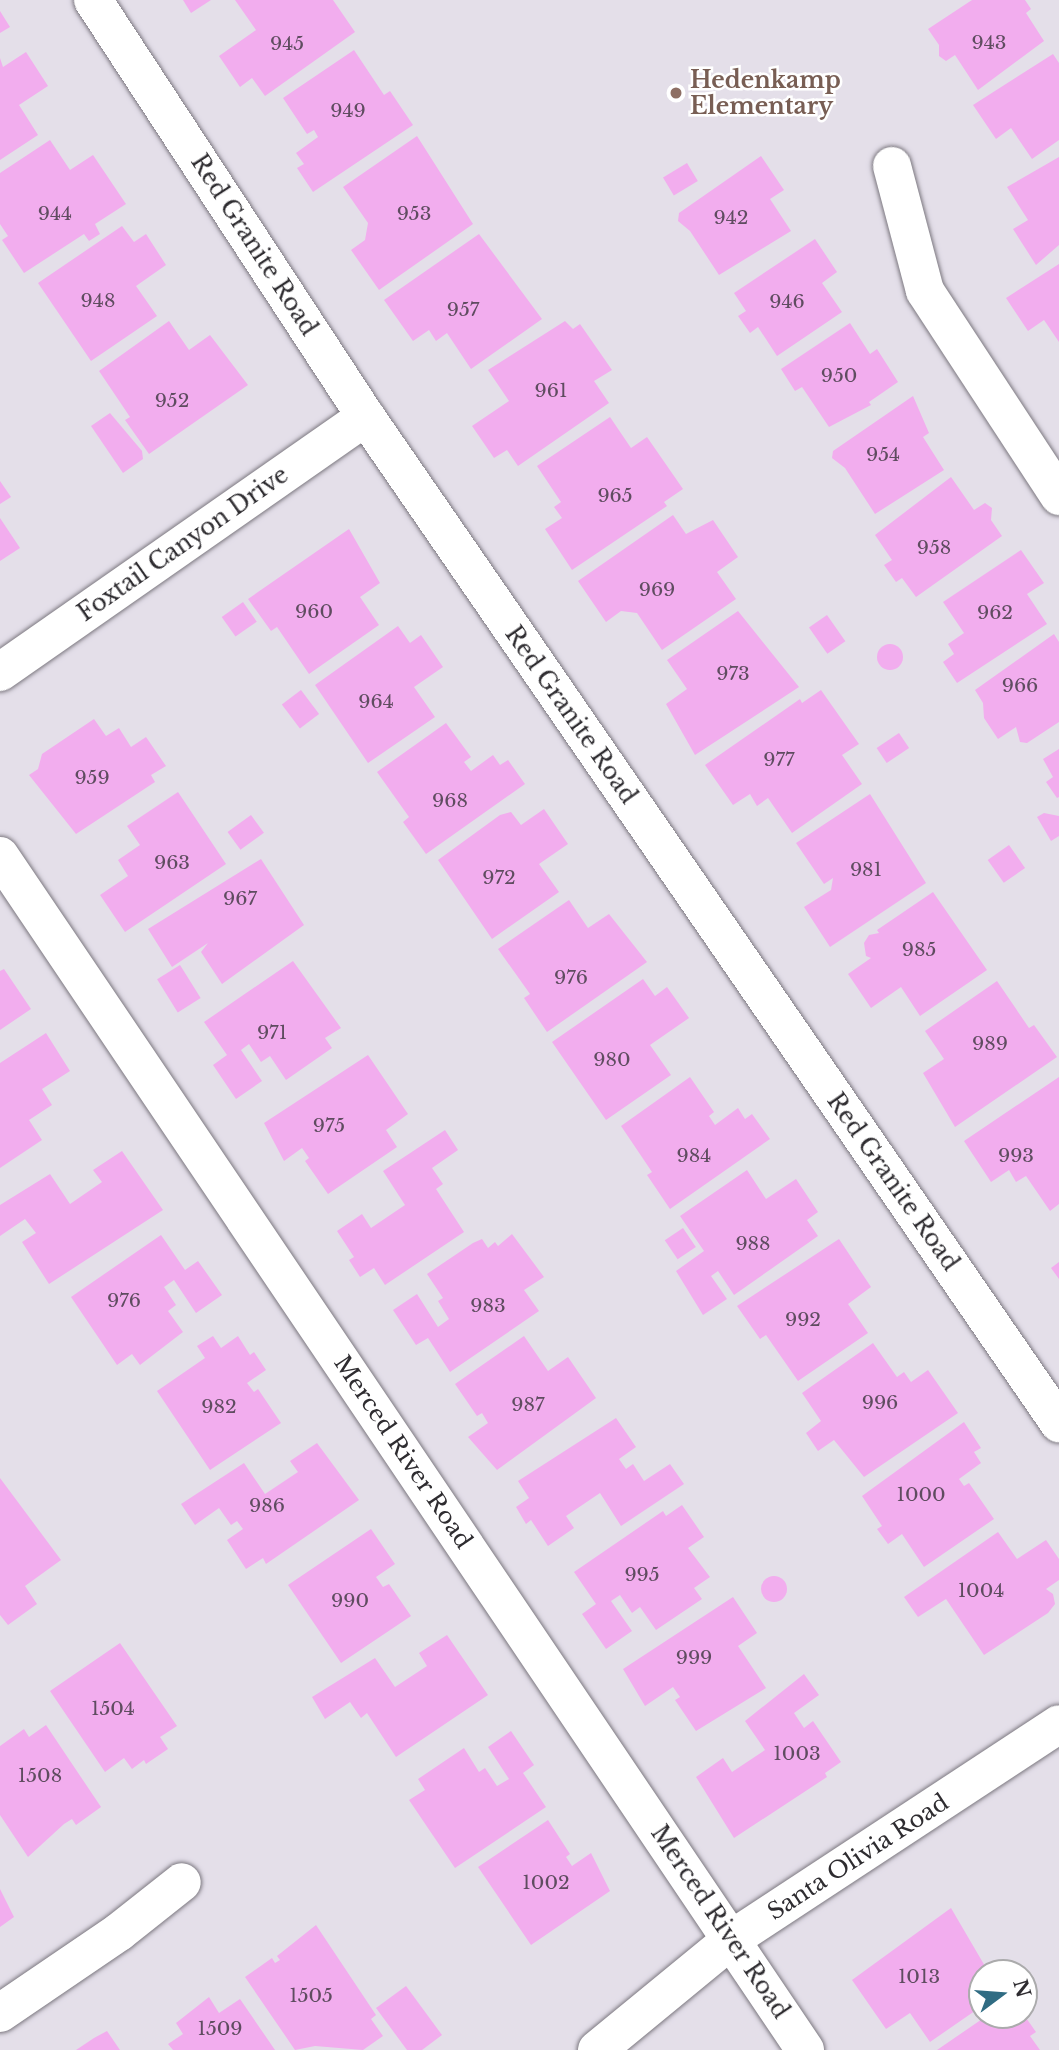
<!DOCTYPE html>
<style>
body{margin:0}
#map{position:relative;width:1059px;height:2050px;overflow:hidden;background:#e4dfe9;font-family:"Libre Baskerville",serif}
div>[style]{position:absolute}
.building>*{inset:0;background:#f2adee;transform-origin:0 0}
.round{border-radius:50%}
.roads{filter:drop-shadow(0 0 2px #7c7880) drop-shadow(0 0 2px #7c7880)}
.minor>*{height:38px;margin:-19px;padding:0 19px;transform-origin:19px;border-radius:19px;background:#fff}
.dots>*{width:19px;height:19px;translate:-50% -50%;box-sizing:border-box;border:4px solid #fff;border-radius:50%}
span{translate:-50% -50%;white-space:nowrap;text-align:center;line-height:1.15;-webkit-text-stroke:5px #fff;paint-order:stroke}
.number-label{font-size:19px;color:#5f4c60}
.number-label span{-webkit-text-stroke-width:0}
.education-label{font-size:23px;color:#785e54;font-weight:700}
.left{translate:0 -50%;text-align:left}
.street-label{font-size:23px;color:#2e2c30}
.north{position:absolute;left:968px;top:1959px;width:70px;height:70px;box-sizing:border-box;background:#fff;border:2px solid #ababac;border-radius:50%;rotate:74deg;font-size:19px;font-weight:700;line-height:28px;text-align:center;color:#2e2c30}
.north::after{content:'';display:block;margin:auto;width:24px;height:32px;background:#306c83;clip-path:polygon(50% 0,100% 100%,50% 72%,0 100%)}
</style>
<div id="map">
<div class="building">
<i style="clip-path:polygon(183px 0,211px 0,191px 13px)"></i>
<i style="clip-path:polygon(235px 0,333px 0,355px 32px,265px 96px,252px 78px,240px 87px,219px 56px,256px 30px)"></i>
<i style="clip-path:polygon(972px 0,1025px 0,1031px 9px,1026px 13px,1044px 41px,978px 90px,955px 55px,946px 61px,939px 56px,939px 45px,928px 29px)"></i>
<i style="clip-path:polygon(0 11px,10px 27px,0 33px)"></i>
<i style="clip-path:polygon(354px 50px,384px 95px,390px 91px,413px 125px,313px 192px,297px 168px,304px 164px,296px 153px,318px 137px,314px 130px,307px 134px,283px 98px)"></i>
<i style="clip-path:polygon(26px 52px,48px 86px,19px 105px,38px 135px,0 160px,0 58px,3px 67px)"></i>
<i style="clip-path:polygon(1053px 54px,1059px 63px,1059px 140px,1032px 159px,1011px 128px,996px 139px,973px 105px)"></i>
<i style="clip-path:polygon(417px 136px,473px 224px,379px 290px,351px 250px,365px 240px,368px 223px,343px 187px)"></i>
<i style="clip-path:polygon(50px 140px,70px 170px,93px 155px,126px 204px,95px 224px,100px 234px,89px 241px,84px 234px,24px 273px,2px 240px,8px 236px,0 224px,0 173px)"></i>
<i style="clip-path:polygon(761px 156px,784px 190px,770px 199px,791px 231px,719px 275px,690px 231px,678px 221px,679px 213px)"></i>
<i style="clip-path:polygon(1059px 157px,1059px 245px,1036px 265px,1013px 229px,1028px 220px,1007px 187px)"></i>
<i style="left:687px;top:163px;width:21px;height:28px;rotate:59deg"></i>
<i style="clip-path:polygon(122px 226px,134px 242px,146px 234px,166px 265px,136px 286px,157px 316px,91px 361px,38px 283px)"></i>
<i style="clip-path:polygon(479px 234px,542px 319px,471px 369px,447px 333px,436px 341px,429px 330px,413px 341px,384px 300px)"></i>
<i style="clip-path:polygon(815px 239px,837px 272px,822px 283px,842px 312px,777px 356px,758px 327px,750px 333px,738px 316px,746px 311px,734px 293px)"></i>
<i style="clip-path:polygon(1059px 264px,1059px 342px,1044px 320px,1028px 331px,1006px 298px)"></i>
<i style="clip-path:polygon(169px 321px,189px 350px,210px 335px,248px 385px,149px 454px,125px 420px,130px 417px,99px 371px)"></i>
<i style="clip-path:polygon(565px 321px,573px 329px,580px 324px,612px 370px,594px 381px,609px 403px,518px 466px,507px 450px,494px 458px,472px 426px,509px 401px,488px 370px)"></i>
<i style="clip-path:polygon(850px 323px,870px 354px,877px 349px,898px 382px,869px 402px,871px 405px,829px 427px,802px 387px,795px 391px,781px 369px)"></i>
<i style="clip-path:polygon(913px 396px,929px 433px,923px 437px,944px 470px,875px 514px,845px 468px,832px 458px,833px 451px)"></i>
<i style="clip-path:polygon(110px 413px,142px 451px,143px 459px,123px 473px,91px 426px)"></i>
<i style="clip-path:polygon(610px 417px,631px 448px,647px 437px,683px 489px,664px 502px,667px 506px,572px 570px,545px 529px,562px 518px,554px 507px,561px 502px,537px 466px)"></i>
<i style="clip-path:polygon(951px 477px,974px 510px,985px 503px,992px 508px,991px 520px,1002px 536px,916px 597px,902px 578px,896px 582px,884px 565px,892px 560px,875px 535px)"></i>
<i style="clip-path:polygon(0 481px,11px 497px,0 504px)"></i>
<i style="clip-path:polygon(673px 515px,686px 534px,713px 520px,738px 557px,717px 572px,736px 599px,662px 650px,637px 613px,621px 611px,606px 622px,578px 581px)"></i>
<i style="clip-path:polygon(0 518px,20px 548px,0 561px)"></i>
<i style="clip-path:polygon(349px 529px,380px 583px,360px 597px,379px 625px,309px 674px,277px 627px,271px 631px,248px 599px)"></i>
<i style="clip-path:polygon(1021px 550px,1044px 583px,1027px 594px,1047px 624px,957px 683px,943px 662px,954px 654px,948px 644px,964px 633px,943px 602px)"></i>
<i style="left:243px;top:602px;width:24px;height:26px;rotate:55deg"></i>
<i style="clip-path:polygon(738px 611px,799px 687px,695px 755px,666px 704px,687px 689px,667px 660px)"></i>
<i style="left:827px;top:615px;width:32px;height:22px;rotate:55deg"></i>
<i style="clip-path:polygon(398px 626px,410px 643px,421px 635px,443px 667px,414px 687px,435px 717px,368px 763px,315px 685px)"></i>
<i style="clip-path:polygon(1054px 634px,1059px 642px,1059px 722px,1027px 743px,1020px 742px,1016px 727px,998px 739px,984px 718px,983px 703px,975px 690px)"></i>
<i class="round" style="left:877px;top:644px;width:26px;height:26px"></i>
<i style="left:301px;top:690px;width:30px;height:24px;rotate:53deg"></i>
<i style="clip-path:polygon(821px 690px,859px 744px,842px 755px,862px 784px,792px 833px,768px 798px,757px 806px,750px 794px,733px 805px,705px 765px,800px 699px,802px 703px)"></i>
<i style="clip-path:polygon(94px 719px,106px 736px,119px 728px,131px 747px,146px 737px,166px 766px,151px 775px,155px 782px,76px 834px,29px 775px,38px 769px,42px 754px)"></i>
<i style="clip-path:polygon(446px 723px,471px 757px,464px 762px,471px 771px,493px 755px,500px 765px,508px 760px,525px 784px,426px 854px,403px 822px,409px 817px,377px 772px)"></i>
<i style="left:899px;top:733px;width:18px;height:27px;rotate:56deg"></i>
<i style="clip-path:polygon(1059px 749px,1059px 797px,1057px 798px,1046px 782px,1053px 777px,1043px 759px)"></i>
<i style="clip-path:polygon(178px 792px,226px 864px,125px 932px,100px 895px,128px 876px,118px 860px,140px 845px,127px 826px)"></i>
<i style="clip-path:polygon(870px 794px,926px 883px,830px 947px,804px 907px,831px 890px,833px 878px,824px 884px,796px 843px)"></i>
<i style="clip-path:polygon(544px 809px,568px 844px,539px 864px,559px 892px,492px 939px,438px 860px,500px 815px,511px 812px,521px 825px)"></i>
<i style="clip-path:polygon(1044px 813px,1059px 816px,1059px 836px,1051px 841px,1037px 817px)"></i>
<i style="left:251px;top:815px;width:22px;height:29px;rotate:54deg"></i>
<i style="left:1009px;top:845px;width:28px;height:26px;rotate:55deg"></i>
<i style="clip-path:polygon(261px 859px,304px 925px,222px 984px,201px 952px,208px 943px,172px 967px,148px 929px)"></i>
<i style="clip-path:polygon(933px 892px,987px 970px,920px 1016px,901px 987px,871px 1008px,848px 974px,871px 958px,866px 956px,864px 943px,869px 935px,879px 933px,877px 930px)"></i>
<i style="clip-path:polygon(569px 900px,588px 928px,609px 914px,647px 962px,547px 1032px,524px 998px,530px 994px,498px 949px)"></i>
<i style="clip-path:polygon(293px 961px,341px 1028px,325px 1038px,332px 1048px,286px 1080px,270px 1056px,261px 1062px,249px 1044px,241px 1050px,262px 1081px,236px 1099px,213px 1065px,227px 1055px,204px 1022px)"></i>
<i style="left:180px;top:965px;width:39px;height:27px;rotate:58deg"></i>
<i style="clip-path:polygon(4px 969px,31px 1009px,0 1030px,0 971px)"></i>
<i style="clip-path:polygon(643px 979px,655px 996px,667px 987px,689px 1018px,650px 1045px,671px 1075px,606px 1120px,552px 1042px)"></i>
<i style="clip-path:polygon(997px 981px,1029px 1028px,1034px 1025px,1057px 1057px,955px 1127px,923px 1073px,944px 1059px,925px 1031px)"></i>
<i style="clip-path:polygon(46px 1033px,70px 1071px,42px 1089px,52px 1105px,29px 1120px,42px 1140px,0 1168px,0 1063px)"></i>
<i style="clip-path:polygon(368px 1055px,408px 1114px,386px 1130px,397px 1147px,328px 1194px,305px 1161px,309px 1158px,302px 1148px,284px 1161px,264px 1123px)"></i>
<i style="clip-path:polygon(690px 1077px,714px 1112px,709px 1116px,715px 1125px,738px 1108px,745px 1119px,752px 1114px,770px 1139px,670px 1209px,647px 1175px,652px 1172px,621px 1126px)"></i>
<i style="clip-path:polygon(1059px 1077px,1059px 1204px,1050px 1211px,1026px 1176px,1016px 1182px,1009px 1170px,991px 1182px,964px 1141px)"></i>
<i style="clip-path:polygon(445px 1130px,458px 1150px,432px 1168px,443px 1184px,436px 1189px,464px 1232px,385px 1285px,374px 1268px,360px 1277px,349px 1260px,354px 1257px,337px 1231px,362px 1214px,371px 1228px,405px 1205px,383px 1171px)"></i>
<i style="clip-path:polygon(122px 1151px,163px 1210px,49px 1284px,22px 1242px,36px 1233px,25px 1219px,0 1236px,0 1205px,50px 1174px,70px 1204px,102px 1182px,93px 1170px)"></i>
<i style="clip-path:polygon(747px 1170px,766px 1199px,796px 1179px,818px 1212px,807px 1220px,818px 1236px,734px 1295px,718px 1271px,711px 1276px,727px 1299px,703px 1315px,676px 1271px,704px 1251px,680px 1216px)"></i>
<i style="left:683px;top:1228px;width:23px;height:22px;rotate:56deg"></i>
<i style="clip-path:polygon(512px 1234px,544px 1277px,524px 1290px,539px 1311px,450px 1372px,428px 1338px,416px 1345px,393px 1310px,417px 1294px,438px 1327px,449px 1319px,438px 1301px,443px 1298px,427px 1274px,473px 1243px,482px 1239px,488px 1248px,495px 1242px,498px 1246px)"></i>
<i style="clip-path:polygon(161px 1235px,185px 1270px,198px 1261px,222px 1295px,196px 1313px,174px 1280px,164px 1287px,176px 1305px,168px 1311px,183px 1332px,140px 1365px,132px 1354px,117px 1365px,71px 1297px)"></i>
<i style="clip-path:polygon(839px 1239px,871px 1287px,848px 1304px,868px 1333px,798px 1381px,766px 1335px,760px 1339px,737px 1306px)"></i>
<i style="clip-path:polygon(1059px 1262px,1059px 1279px,1051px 1268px)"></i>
<i style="clip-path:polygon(213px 1336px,221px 1348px,238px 1336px,250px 1355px,254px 1352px,266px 1370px,247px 1383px,254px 1392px,258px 1389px,281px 1423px,210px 1470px,157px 1391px,205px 1358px,197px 1346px)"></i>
<i style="clip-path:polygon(524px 1336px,548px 1371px,568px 1357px,596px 1398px,497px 1470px,468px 1437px,488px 1423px,482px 1413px,477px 1416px,455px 1384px)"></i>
<i style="clip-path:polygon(873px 1343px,897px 1377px,904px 1372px,911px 1382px,928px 1370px,958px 1413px,864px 1477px,834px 1440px,818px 1451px,806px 1433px,821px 1421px,802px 1393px)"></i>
<i style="clip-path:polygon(616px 1418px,636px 1447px,619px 1459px,626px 1469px,633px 1464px,644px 1481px,670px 1464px,684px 1484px,621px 1526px,600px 1493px,566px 1516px,574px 1528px,548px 1546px,531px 1520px,526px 1524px,516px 1507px,529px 1498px,518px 1481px)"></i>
<i style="clip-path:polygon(964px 1422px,981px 1448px,974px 1452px,981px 1463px,959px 1479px,964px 1486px,969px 1483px,994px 1519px,924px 1567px,902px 1534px,888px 1544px,877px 1529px,882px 1526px,862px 1496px)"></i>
<i style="clip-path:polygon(317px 1443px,359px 1500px,266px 1564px,263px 1558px,246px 1569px,227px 1540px,243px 1529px,237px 1521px,231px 1525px,219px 1508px,195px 1525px,181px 1504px,244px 1463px,265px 1494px,298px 1472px,290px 1461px)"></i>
<i style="clip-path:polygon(0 1478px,61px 1560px,25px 1586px,37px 1604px,8px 1625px,0 1615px)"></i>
<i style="clip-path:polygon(682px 1505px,704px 1537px,688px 1548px,710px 1577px,694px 1588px,702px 1599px,656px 1630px,640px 1607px,632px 1613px,620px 1595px,611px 1601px,632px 1631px,606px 1649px,582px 1614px,596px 1604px,574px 1572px,663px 1511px,666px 1516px)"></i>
<i style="clip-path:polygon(371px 1529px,395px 1564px,376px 1577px,383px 1587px,389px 1584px,411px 1616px,341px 1663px,288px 1585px)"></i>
<i style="clip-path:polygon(998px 1532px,1017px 1559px,1046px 1540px,1059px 1559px,1059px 1580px,1046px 1589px,1053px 1594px,1055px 1604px,1048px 1613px,984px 1655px,946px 1599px,918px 1617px,904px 1597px)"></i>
<i class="round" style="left:761px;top:1576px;width:26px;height:26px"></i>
<i style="clip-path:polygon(733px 1597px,757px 1633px,738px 1646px,766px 1688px,696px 1731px,675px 1700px,680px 1697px,673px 1687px,645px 1706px,623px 1669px)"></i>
<i style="clip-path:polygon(447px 1635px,488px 1695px,396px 1757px,367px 1713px,361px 1718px,350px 1702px,325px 1719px,312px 1697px,375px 1658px,395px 1687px,427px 1666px,419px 1653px)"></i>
<i style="clip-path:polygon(120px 1643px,177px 1726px,160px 1737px,168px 1749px,146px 1764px,144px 1760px,132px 1769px,124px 1758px,105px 1772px,50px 1691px)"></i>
<i style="clip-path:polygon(804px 1674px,819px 1695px,794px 1713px,804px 1728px,813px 1721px,841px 1762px,825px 1773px,827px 1777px,734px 1838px,696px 1777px,723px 1758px,732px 1772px,765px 1750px,745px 1721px)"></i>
<i style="clip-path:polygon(46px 1725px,101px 1807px,76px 1825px,72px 1819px,64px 1824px,28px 1857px,0 1815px,0 1746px,24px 1729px,29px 1737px)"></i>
<i style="clip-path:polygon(511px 1731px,534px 1765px,523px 1773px,546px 1807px,455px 1868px,409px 1800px,425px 1790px,418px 1779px,464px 1748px,479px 1772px,485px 1768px,497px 1786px,509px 1779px,488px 1747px)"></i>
<i style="clip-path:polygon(548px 1820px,570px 1854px,566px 1857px,572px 1866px,591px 1853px,610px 1891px,531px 1945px,478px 1867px)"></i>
<i style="clip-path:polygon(0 1889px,14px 1917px,0 1927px)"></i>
<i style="clip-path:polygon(951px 1908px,989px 1973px,982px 1973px,982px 2006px,930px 2042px,910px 2013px,886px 2029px,852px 1980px)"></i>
<i style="clip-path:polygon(316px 1925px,376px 2015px,371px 2019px,383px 2036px,363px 2050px,315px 2046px,295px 2050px,245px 1977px,272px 1958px,275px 1963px,280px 1960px,277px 1956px)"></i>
<i style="clip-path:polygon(406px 1986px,442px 2035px,422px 2050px,407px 2050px,376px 2008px)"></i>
<i style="clip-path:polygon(209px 1997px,219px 2013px,240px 1999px,275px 2050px,173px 2050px,168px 2044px,183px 2034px,176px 2023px)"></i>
<i style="clip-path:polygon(988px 2015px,1024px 2015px,1036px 2032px,1030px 2036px,1040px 2050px,937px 2050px)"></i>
<i style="clip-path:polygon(107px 2031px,120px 2050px,76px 2050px,94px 2038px)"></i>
</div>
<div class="roads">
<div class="minor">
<i style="left:93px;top:0;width:498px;rotate:56.8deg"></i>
<i style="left:366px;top:417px;width:1222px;rotate:55.44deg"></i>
<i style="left:892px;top:166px;width:129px;rotate:75.2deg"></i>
<i style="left:925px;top:291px;width:245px;rotate:56.8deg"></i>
<i style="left:0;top:672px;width:446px;rotate:-34.9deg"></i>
<i style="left:0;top:856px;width:1440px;rotate:56.01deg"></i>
<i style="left:0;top:2013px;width:144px;rotate:-34.2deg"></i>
<i style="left:119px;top:1932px;width:80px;rotate:-38.4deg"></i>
<i style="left:597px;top:2050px;width:175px;rotate:-39.4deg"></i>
<i style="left:732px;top:1939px;width:391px;rotate:-33.3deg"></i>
</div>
</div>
<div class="dots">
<i style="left:676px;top:93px;background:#8d6e63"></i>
</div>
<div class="number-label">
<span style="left:989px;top:43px">943</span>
<span style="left:287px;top:44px">945</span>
<span style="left:348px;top:111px">949</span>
<span style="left:55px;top:214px">944</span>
<span style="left:414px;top:214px">953</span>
<span style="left:731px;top:218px">942</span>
<span style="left:98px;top:301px">948</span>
<span style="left:787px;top:302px">946</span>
<span style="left:463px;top:310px">957</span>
<span style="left:839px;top:376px">950</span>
<span style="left:551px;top:391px">961</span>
<span style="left:172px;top:401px">952</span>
<span style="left:883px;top:455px">954</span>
<span style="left:615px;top:496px">965</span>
<span style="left:934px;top:548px">958</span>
<span style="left:657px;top:590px">969</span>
<span style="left:314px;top:612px">960</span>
<span style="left:995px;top:613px">962</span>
<span style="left:733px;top:674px">973</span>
<span style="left:1020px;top:686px">966</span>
<span style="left:376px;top:702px">964</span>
<span style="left:779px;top:760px">977</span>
<span style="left:92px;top:778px">959</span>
<span style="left:450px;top:801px">968</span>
<span style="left:172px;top:863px">963</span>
<span style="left:866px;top:870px">981</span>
<span style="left:499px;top:878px">972</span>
<span style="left:240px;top:899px">967</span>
<span style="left:919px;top:950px">985</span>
<span style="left:571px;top:978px">976</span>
<span style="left:272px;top:1033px">971</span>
<span style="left:990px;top:1044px">989</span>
<span style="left:612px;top:1060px">980</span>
<span style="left:329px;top:1126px">975</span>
<span style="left:694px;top:1156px">984</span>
<span style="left:1016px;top:1156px">993</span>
<span style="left:753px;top:1244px">988</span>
<span style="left:124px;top:1301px">976</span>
<span style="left:488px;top:1306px">983</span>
<span style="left:803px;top:1320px">992</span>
<span style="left:880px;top:1403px">996</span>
<span style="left:528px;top:1405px">987</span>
<span style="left:219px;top:1407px">982</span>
<span style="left:921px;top:1495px">1000</span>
<span style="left:267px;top:1506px">986</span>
<span style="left:642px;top:1575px">995</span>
<span style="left:981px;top:1591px">1004</span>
<span style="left:350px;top:1601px">990</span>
<span style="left:694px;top:1658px">999</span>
<span style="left:113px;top:1709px">1504</span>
<span style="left:797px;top:1754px">1003</span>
<span style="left:40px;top:1776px">1508</span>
<span style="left:546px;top:1883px">1002</span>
<span style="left:919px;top:1977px">1013</span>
<span style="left:311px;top:1996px">1505</span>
<span style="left:220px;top:2029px">1509</span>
</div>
<div class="education-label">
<span class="left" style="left:690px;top:93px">Hedenkamp<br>Elementary</span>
</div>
<div class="street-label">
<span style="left:254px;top:245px;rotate:57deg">Red Granite Road</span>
<span style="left:183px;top:544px;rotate:-35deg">Foxtail Canyon Drive</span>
<span style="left:571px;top:715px;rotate:55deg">Red Granite Road</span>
<span style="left:893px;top:1182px;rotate:55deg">Red Granite Road</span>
<span style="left:403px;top:1452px;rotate:56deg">Merced River Road</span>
<span style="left:858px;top:1857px;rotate:-33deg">Santa Olivia Road</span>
<span style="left:720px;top:1922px;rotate:56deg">Merced River Road</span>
</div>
<div class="north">N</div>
</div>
